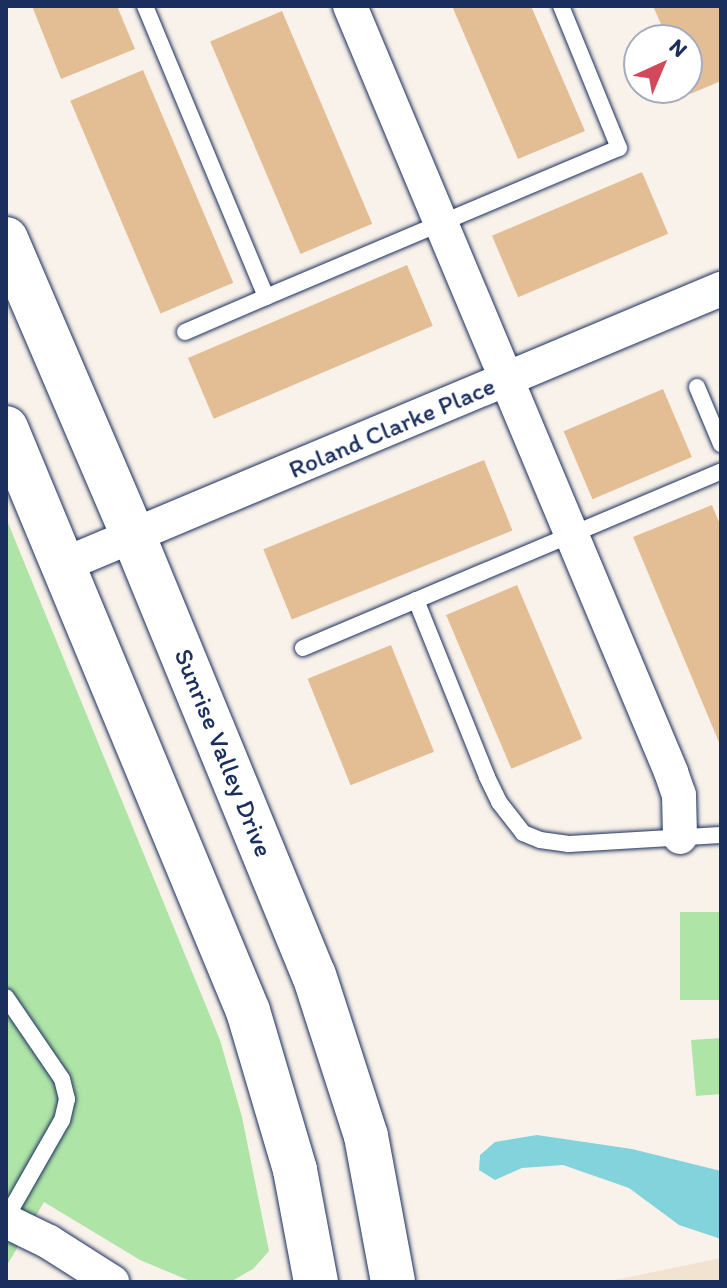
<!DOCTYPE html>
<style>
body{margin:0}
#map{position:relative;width:727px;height:1288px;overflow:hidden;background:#f9f2ea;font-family:Itim,sans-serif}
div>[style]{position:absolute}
.built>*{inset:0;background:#f2e2d0}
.green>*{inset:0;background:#afe4a7;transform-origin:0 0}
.water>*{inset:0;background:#83d3dc}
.building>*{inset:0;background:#e3be94;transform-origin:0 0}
.roads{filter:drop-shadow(0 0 2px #1b2f5e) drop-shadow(0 0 2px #1b2f5e)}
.service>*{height:16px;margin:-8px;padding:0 8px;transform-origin:8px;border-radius:8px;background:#fff}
.minor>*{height:34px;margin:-17px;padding:0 17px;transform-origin:17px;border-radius:17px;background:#fff}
.secondary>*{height:44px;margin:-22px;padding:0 22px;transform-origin:22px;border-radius:22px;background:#fff}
span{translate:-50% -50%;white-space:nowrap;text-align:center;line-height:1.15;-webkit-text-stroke:6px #fff;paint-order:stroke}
.street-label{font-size:26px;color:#1b2f5e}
.frame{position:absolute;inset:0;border:8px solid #1b2f5e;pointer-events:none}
.north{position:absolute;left:623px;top:24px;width:80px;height:80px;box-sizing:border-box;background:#fff;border:2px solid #a4acbf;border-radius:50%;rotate:44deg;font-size:22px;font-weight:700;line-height:32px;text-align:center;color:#1b2f5e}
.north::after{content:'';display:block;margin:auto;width:28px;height:36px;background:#d1495b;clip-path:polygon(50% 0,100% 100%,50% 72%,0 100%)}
</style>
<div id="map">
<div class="built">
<i style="clip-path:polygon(721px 1258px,721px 1282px,605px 1282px)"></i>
</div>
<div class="green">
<i style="clip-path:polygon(6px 518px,220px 1040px,242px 1117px,269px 1251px,253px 1269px,230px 1282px,190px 1281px,140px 1260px,44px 1202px,6px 1267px)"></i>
<i style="left:680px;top:912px;width:41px;height:88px"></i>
<i style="clip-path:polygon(721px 1038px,721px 1094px,696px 1096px,691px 1040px)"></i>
</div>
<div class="water">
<i style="clip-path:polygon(537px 1135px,632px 1149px,721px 1171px,721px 1239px,679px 1225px,629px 1188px,563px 1165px,522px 1168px,495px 1180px,479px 1170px,480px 1155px,495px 1142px)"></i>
</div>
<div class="building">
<i style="clip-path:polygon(32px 6px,117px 6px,135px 49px,61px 79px)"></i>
<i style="clip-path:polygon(452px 6px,531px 6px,585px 131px,518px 159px)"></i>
<i style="clip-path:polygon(653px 6px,721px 6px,721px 81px,690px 94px,687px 86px,687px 40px,668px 40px)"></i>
<i style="left:282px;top:11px;width:231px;height:78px;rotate:67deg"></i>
<i style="left:143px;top:70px;width:231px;height:79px;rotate:67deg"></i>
<i style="left:642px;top:172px;width:67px;height:163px;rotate:67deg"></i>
<i style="left:407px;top:265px;width:66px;height:238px;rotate:67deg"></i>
<i style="left:663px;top:389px;width:74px;height:108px;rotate:67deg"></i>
<i style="left:484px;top:460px;width:76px;height:238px;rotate:68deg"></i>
<i style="clip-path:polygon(712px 505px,721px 527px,721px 747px,633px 537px)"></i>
<i style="left:517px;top:585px;width:167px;height:77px;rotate:67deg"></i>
<i style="left:391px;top:645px;width:115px;height:90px;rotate:68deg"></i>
</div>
<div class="roads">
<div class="service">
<i style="left:145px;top:6px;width:315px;rotate:67.4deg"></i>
<i style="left:266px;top:297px;width:383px;rotate:-22.9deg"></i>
<i style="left:619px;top:148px;width:153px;rotate:-112.2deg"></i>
<i style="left:185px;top:332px;width:88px;rotate:-23.4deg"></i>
<i style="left:697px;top:387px;width:62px;rotate:67.2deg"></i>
<i style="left:416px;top:600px;width:191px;rotate:68.1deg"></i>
<i style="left:487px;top:777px;width:28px;rotate:64deg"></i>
<i style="left:499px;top:802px;width:39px;rotate:52deg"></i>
<i style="left:523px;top:833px;width:18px;rotate:22deg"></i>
<i style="left:540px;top:840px;width:29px;rotate:8deg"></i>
<i style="left:569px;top:844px;width:152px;rotate:-3.4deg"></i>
<i style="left:303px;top:648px;width:454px;rotate:-22.9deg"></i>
<i style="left:6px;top:997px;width:99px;rotate:55.7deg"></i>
<i style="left:62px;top:1079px;width:21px;rotate:76deg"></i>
<i style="left:67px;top:1099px;width:22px;rotate:103deg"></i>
<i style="left:62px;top:1120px;width:113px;rotate:119.7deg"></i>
</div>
<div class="minor">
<i style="left:350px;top:6px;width:831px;rotate:67.26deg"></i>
<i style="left:671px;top:772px;width:24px;rotate:71deg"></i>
<i style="left:679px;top:795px;width:42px;rotate:88.6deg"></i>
<i style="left:63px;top:565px;width:714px;rotate:-22.76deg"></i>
<i style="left:6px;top:1221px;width:48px;rotate:26deg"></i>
<i style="left:49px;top:1242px;width:75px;rotate:32.4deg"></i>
</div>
<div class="secondary">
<i style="left:6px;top:239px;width:324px;rotate:66.8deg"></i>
<i style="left:134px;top:537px;width:474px;rotate:67.7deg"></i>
<i style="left:314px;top:975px;width:169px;rotate:72.1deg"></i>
<i style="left:366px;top:1136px;width:148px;rotate:79.5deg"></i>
<i style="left:6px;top:428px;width:631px;rotate:67.46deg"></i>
<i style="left:248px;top:1011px;width:166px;rotate:73.5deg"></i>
<i style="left:295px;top:1170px;width:114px;rotate:79.4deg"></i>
</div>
</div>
<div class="street-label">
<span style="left:392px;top:428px;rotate:-23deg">Roland Clarke Place</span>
<span style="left:223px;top:753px;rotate:68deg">Sunrise Valley Drive</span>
</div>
<div class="frame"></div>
<div class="north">N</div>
</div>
